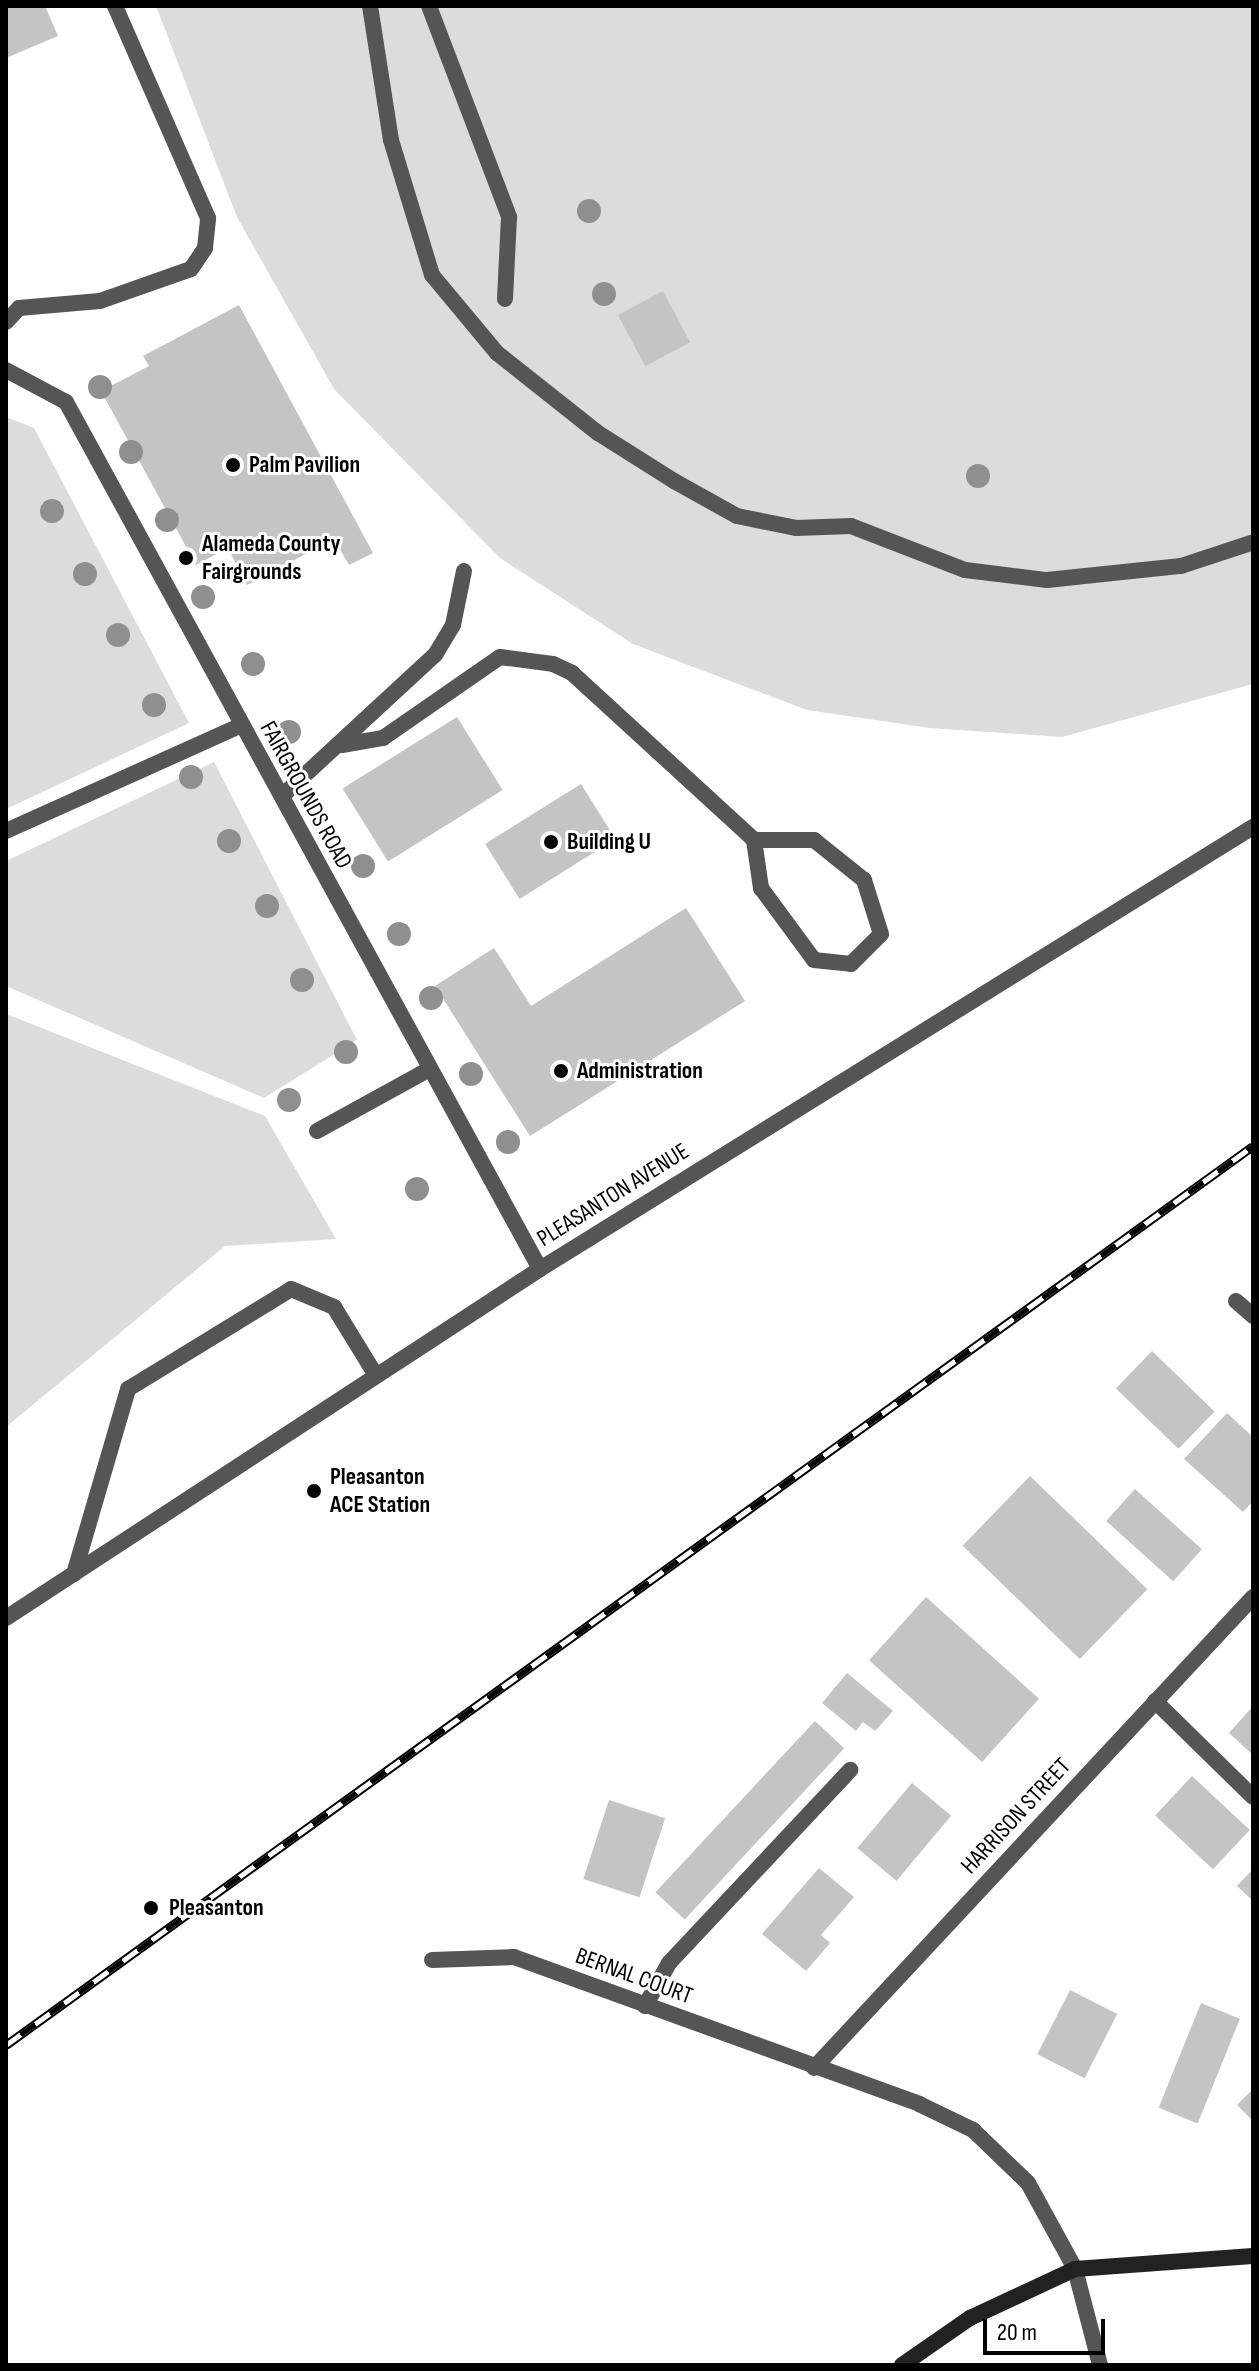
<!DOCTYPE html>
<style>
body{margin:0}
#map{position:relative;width:1259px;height:2371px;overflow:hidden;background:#fff;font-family:"Sofia Sans Condensed",sans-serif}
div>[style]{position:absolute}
.green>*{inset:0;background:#dcdcdc}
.building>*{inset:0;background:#c4c4c4;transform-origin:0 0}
.lane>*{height:16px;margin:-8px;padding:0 8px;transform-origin:8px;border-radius:8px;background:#555}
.street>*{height:16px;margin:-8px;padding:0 8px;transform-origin:8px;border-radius:8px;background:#555}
.secondary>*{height:16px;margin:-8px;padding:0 8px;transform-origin:8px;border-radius:8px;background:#222}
.rail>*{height:9px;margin-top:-4.5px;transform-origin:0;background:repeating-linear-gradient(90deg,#fff 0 18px,#000 0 36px);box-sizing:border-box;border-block:2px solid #000}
.trees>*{width:24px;height:24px;margin:-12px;border-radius:50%;background:#8f8f8f}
.dots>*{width:22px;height:22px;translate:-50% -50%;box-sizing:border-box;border:4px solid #fff;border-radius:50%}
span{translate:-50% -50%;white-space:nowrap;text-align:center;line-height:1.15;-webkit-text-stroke:6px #fff;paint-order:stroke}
.poi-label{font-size:24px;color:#000;font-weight:700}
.left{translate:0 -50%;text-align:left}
.street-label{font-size:24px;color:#000}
.frame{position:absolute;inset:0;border:8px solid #000;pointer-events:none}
.scale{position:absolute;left:983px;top:2319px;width:122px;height:36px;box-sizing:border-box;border:4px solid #000;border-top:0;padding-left:10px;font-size:24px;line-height:28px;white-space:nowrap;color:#000;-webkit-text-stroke:6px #fff;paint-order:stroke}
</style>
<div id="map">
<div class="green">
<i style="clip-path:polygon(156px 6px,1253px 6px,1253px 684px,1062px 737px,930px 728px,807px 710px,633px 644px,500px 558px,334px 389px,237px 217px)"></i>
<i style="clip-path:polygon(6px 417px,34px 428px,189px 723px,6px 809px)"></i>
<i style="clip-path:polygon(214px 762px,357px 1040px,264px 1098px,6px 986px,6px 861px)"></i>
<i style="clip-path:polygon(6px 1014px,265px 1116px,336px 1239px,225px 1246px,6px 1427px)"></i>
</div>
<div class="building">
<i style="clip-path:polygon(6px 6px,45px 6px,58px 36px,6px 58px)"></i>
<i style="left:663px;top:291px;width:58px;height:51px;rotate:62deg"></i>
<i style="clip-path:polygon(239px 305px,373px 553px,349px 565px,334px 539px,247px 585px,228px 548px,196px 565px,101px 391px,149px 366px,143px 356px)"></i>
<i style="left:457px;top:717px;width:86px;height:135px;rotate:58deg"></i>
<i style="left:581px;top:784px;width:65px;height:113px;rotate:58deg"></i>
<i style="clip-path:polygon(686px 908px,745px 1001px,530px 1136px,435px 986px,494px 948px,531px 1006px)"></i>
<i style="left:1152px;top:1351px;width:87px;height:52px;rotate:44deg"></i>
<i style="clip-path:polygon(1227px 1413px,1253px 1437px,1253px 1501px,1243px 1512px,1184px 1459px)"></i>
<i style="left:1030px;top:1476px;width:163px;height:97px;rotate:44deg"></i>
<i style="left:1135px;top:1489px;width:90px;height:43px;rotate:42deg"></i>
<i style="left:926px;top:1597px;width:152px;height:85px;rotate:42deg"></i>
<i style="clip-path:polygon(847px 1673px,893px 1711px,875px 1731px,863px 1722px,856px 1731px,822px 1703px)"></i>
<i style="clip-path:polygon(1253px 1706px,1253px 1755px,1229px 1733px)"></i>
<i style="left:815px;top:1721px;width:40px;height:234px;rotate:43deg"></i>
<i style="left:1192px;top:1776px;width:79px;height:54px;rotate:43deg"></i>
<i style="left:912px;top:1783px;width:51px;height:85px;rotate:40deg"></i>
<i style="left:609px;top:1800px;width:59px;height:83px;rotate:18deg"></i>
<i style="clip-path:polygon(819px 1868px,854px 1897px,821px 1935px,830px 1943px,806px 1971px,762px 1934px)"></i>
<i style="clip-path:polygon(1253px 1869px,1253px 1901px,1237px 1886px)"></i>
<i style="left:1070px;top:1990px;width:53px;height:72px;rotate:27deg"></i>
<i style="left:1201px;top:2003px;width:42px;height:113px;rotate:22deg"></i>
<i style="clip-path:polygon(1253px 2089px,1253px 2121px,1237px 2105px)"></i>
</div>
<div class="lane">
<i style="left:370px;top:6px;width:136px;rotate:81.1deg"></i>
<i style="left:391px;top:140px;width:141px;rotate:73.1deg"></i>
<i style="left:432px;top:275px;width:102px;rotate:50.2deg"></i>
<i style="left:497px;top:353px;width:129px;rotate:38.4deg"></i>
<i style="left:598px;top:433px;width:90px;rotate:32.3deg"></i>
<i style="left:674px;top:481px;width:72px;rotate:29.1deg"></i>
<i style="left:737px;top:516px;width:60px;rotate:11.5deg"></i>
<i style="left:796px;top:528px;width:55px;rotate:-2.1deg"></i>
<i style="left:851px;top:526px;width:122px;rotate:21.1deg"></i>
<i style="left:965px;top:570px;width:83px;rotate:7deg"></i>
<i style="left:1047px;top:580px;width:135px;rotate:-6deg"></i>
<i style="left:1181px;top:566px;width:74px;rotate:-18.2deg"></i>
<i style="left:429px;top:6px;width:226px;rotate:69.2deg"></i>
<i style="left:509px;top:217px;width:82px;rotate:92.8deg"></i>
<i style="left:6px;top:322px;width:19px;rotate:-47deg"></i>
<i style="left:19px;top:308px;width:81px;rotate:-4.9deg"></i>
<i style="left:100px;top:301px;width:96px;rotate:-19.4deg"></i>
<i style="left:191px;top:269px;width:25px;rotate:-56deg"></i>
<i style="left:205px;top:248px;width:30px;rotate:-84deg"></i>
<i style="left:208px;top:218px;width:232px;rotate:-113.7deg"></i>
<i style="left:342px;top:745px;width:42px;rotate:-9.7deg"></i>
<i style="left:383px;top:738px;width:142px;rotate:-34.7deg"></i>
<i style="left:500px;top:657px;width:53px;rotate:7.5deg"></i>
<i style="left:553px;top:664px;width:21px;rotate:25deg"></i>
<i style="left:572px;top:673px;width:247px;rotate:42.5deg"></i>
<i style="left:754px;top:840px;width:49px;rotate:81.7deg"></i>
<i style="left:761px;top:888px;width:89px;rotate:53.6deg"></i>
<i style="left:814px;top:960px;width:37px;rotate:6deg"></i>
<i style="left:851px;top:964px;width:42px;rotate:-45deg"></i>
<i style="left:881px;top:934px;width:57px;rotate:-107.5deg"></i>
<i style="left:864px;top:880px;width:64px;rotate:-141.3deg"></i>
<i style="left:814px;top:840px;width:60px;rotate:180deg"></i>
<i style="left:282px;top:796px;width:208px;rotate:-42.7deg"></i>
<i style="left:435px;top:655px;width:35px;rotate:-59deg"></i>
<i style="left:453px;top:625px;width:55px;rotate:-78.5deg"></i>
<i style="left:317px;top:1131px;width:127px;rotate:-28.8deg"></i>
<i style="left:1236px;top:1301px;width:23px;rotate:41deg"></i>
<i style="left:74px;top:1574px;width:193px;rotate:-73.7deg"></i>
<i style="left:128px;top:1389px;width:191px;rotate:-31.5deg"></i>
<i style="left:291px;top:1289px;width:47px;rotate:22.7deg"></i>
<i style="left:334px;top:1307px;width:79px;rotate:58.5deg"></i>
<i style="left:1155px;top:1701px;width:137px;rotate:44.4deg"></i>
<i style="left:645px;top:2006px;width:49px;rotate:-60.8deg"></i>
<i style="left:669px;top:1963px;width:265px;rotate:-46.8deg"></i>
<i style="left:1075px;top:2269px;width:99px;rotate:75.4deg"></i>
</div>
<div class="street">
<i style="left:6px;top:370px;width:68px;rotate:28.1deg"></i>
<i style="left:66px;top:402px;width:988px;rotate:61.33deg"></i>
<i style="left:6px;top:831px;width:256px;rotate:-24.2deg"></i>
<i style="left:6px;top:1618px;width:638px;rotate:-33.17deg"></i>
<i style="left:540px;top:1269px;width:839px;rotate:-31.8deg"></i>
<i style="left:432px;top:1960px;width:82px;rotate:-2.1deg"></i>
<i style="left:514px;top:1957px;width:431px;rotate:19.9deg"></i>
<i style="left:919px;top:2104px;width:60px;rotate:25.7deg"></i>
<i style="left:973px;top:2130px;width:76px;rotate:43.9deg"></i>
<i style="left:1028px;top:2183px;width:98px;rotate:61.3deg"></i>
<i style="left:814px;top:2068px;width:644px;rotate:-47.01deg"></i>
</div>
<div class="secondary">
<i style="left:902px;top:2365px;width:83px;rotate:-34.7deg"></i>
<i style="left:970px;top:2318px;width:116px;rotate:-25deg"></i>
<i style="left:1075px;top:2269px;width:178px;rotate:-4.2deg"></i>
</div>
<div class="rail">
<i style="left:6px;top:2045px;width:1537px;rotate:-35.79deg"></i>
</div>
<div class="trees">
<i style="left:589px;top:211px"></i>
<i style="left:604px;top:294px"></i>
<i style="left:100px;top:387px"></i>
<i style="left:131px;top:452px"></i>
<i style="left:978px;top:476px"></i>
<i style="left:52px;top:511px"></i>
<i style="left:167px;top:520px"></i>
<i style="left:85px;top:574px"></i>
<i style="left:203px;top:597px"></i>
<i style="left:118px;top:635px"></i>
<i style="left:253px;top:664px"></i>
<i style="left:154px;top:705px"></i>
<i style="left:289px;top:732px"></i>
<i style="left:191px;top:777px"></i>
<i style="left:229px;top:841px"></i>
<i style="left:363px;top:866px"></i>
<i style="left:267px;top:906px"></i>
<i style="left:399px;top:934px"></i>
<i style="left:302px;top:980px"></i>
<i style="left:431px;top:998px"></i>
<i style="left:346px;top:1052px"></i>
<i style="left:471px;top:1074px"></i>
<i style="left:289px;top:1100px"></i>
<i style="left:508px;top:1142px"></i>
<i style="left:417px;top:1189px"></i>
</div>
<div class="dots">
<i style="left:233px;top:465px;background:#000"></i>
<i style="left:186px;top:558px;background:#000"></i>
<i style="left:551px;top:842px;background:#000"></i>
<i style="left:561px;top:1071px;background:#000"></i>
<i style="left:314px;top:1491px;background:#000"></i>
<i style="left:151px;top:1908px;background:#000"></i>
</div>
<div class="poi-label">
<span class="left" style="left:249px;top:465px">Palm Pavilion</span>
<span class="left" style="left:202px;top:558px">Alameda County<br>Fairgrounds</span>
<span class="left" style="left:567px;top:842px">Building U</span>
<span class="left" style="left:577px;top:1071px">Administration</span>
<span class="left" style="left:330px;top:1491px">Pleasanton<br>ACE Station</span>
<span class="left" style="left:169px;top:1908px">Pleasanton</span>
</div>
<div class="street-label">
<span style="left:306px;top:795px;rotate:61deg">FAIRGROUNDS ROAD</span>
<span style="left:613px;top:1195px;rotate:-32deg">PLEASANTON AVENUE</span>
<span style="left:1016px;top:1816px;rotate:-47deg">HARRISON STREET</span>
<span style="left:634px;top:1976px;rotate:20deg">BERNAL COURT</span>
</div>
<div class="frame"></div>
<div class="scale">20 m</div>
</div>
